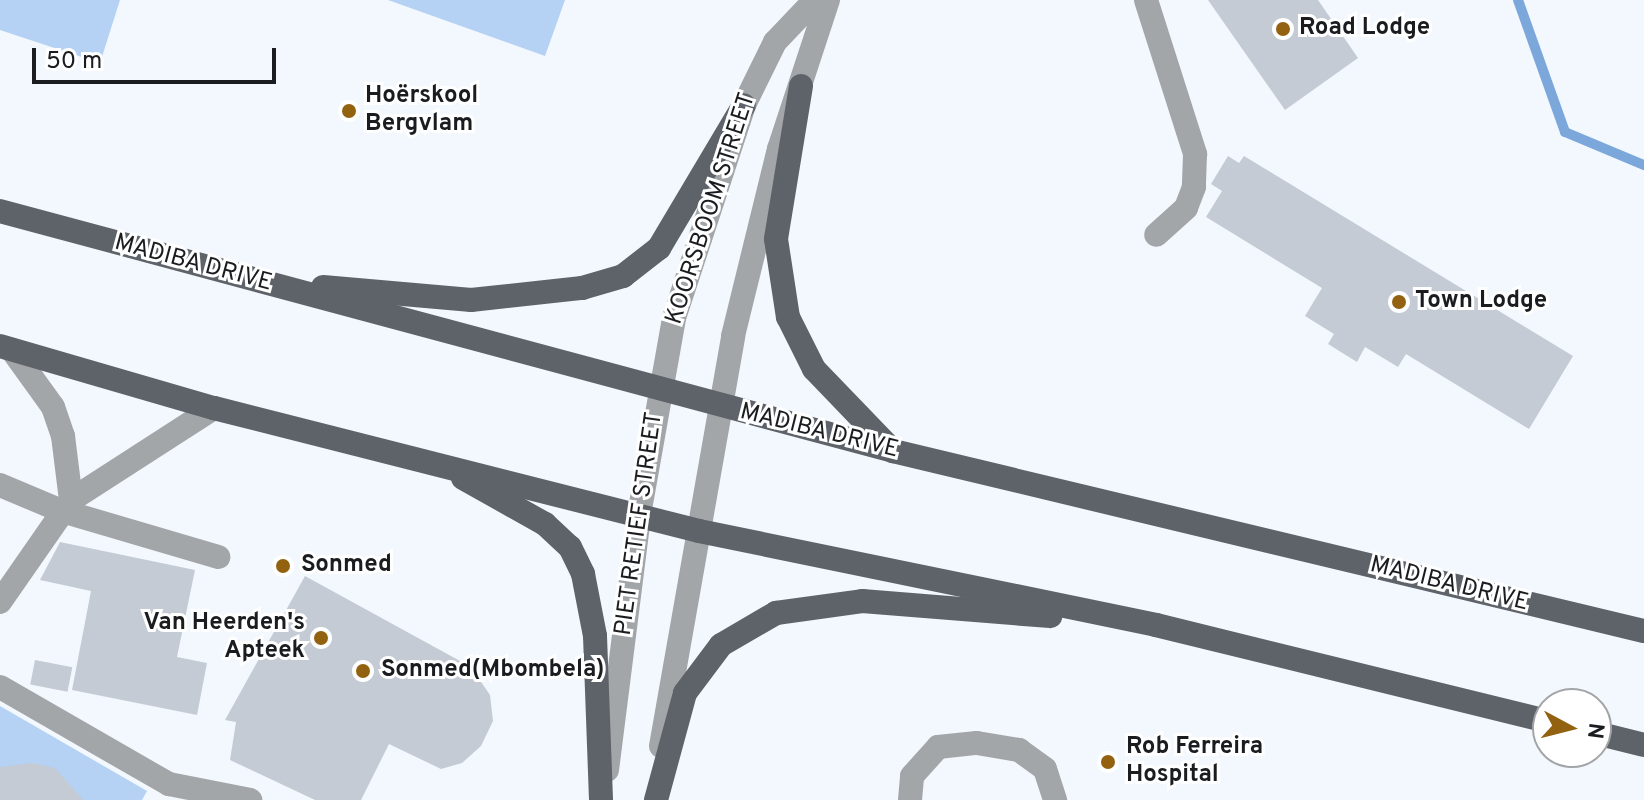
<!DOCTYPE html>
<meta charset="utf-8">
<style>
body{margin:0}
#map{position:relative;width:1644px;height:800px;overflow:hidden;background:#f2f8fe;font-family:Overpass,sans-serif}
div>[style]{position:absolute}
.green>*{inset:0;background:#b5d1f3}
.stream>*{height:10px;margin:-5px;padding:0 5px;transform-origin:5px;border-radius:5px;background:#7ca7db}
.building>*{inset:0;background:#c4cbd4;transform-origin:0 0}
.minor>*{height:24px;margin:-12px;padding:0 12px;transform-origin:12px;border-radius:12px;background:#a3a6a9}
.major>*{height:24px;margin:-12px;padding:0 12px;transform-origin:12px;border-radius:12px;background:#5e6369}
.dots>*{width:22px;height:22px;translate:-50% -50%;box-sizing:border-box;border:4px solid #fff;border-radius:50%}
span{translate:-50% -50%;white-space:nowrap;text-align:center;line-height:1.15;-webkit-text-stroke:6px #fff;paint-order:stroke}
.poi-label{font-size:24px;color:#1a1c1f;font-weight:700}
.left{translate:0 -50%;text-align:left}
.right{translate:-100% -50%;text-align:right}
.street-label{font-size:24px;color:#1a1c1f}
.north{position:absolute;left:1532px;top:688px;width:80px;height:80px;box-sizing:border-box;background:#fff;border:2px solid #a3a4a5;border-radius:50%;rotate:97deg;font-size:22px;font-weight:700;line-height:32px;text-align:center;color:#1a1c1f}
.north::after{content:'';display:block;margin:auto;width:28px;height:36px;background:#926210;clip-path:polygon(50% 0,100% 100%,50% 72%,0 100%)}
.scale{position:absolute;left:32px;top:48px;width:244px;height:36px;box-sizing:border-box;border:4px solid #1a1c1f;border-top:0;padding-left:10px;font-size:24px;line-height:28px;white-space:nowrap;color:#1a1c1f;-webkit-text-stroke:6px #fff;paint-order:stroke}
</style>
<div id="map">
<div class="green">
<i style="clip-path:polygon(0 0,120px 0,100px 63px,0 30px)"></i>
<i style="clip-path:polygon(388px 0,565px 0,545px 56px)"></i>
<i style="clip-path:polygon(0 706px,147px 791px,142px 800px,0 800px)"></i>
</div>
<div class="stream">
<i style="left:1518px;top:0;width:140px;rotate:70.4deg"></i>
<i style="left:1565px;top:132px;width:86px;rotate:22.7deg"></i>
</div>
<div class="building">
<i style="clip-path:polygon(1208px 0,1318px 0,1358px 58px,1285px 110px)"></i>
<i style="clip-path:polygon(1228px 156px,1239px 163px,1244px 156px,1573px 356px,1529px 429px,1406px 354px,1398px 367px,1365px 347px,1357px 362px,1328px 344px,1334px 334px,1305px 316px,1322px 288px,1206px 217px,1222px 191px,1211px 184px)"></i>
<i style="clip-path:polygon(60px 542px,195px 570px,177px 657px,207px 663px,197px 715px,72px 690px,91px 591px,40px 580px)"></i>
<i style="clip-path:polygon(305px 576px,471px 667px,490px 695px,493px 721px,481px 746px,462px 763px,441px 769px,389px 744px,361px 800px,315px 800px,230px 760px,236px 722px,225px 720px)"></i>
<i style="left:35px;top:660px;width:38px;height:25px;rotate:11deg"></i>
<i style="clip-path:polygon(32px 763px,55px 768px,83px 800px,0 800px,0 767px)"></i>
</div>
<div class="minor">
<i style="left:1146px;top:0;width:162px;rotate:72.3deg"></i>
<i style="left:1195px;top:154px;width:33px;rotate:92deg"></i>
<i style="left:1194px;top:187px;width:22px;rotate:111deg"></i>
<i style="left:1186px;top:208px;width:40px;rotate:138deg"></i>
<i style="left:12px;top:350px;width:70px;rotate:54.3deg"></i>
<i style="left:53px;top:407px;width:31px;rotate:71deg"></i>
<i style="left:63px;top:436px;width:64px;rotate:82.9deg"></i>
<i style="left:0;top:485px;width:67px;rotate:22.8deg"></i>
<i style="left:62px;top:511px;width:163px;rotate:16.4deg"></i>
<i style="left:0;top:602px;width:124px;rotate:-55.2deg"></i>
<i style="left:71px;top:500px;width:170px;rotate:-32.8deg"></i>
<i style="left:0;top:687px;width:195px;rotate:29.9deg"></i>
<i style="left:169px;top:784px;width:83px;rotate:11.2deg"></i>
<i style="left:661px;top:746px;width:416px;rotate:-80deg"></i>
<i style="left:733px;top:336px;width:193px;rotate:-76.2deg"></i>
<i style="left:779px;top:149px;width:157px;rotate:-71.8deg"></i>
<i style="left:607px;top:770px;width:257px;rotate:-82.8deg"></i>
<i style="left:639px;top:515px;width:200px;rotate:-79.9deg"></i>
<i style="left:674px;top:318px;width:224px;rotate:-71.8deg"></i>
<i style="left:744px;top:105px;width:70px;rotate:-63.8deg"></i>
<i style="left:775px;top:42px;width:58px;rotate:-46.4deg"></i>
<i style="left:910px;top:800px;width:24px;rotate:-85deg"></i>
<i style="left:912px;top:776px;width:39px;rotate:-48deg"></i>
<i style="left:938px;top:747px;width:39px;rotate:-6deg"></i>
<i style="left:977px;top:743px;width:43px;rotate:9.5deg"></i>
<i style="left:1019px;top:750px;width:32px;rotate:36deg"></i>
<i style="left:1045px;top:769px;width:33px;rotate:72deg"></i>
</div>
<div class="major">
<i style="left:801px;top:86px;width:155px;rotate:99.3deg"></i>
<i style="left:776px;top:239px;width:79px;rotate:81.3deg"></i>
<i style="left:788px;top:317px;width:58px;rotate:63.4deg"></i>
<i style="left:814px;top:369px;width:114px;rotate:46.1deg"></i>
<i style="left:0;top:211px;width:925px;rotate:15.04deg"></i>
<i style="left:893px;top:451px;width:772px;rotate:13.48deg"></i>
<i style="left:323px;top:287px;width:149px;rotate:5deg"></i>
<i style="left:471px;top:300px;width:112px;rotate:-6.2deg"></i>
<i style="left:582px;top:288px;width:43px;rotate:-16.3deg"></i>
<i style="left:623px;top:276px;width:46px;rotate:-37.9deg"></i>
<i style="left:659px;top:248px;width:166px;rotate:-59.3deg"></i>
<i style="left:0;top:346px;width:223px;rotate:16.2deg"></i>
<i style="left:214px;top:408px;width:500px;rotate:14.23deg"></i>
<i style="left:699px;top:531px;width:467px;rotate:11.6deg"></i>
<i style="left:1156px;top:625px;width:404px;rotate:13.8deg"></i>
<i style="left:463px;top:478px;width:94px;rotate:29.3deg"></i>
<i style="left:545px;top:524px;width:34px;rotate:43deg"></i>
<i style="left:570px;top:547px;width:30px;rotate:64deg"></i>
<i style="left:583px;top:574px;width:63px;rotate:79deg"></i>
<i style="left:595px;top:636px;width:164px;rotate:87.9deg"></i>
<i style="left:1596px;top:733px;width:49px;rotate:14deg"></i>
<i style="left:656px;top:800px;width:111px;rotate:-74.8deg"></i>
<i style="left:685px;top:693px;width:60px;rotate:-53.1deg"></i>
<i style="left:721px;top:645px;width:64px;rotate:-30.2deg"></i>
<i style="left:776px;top:613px;width:87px;rotate:-7.9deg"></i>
<i style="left:862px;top:601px;width:189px;rotate:4.6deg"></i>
</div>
<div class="dots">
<i style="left:1283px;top:29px;background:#926210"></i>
<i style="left:349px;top:111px;background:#926210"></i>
<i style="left:1399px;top:302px;background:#926210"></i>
<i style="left:283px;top:566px;background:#926210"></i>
<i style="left:321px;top:638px;background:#926210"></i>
<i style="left:363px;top:671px;background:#926210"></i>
<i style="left:1108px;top:762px;background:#926210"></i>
</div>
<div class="poi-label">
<span class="left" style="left:1299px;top:29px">Road Lodge</span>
<span class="left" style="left:365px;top:111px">Hoërskool<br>Bergvlam</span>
<span class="left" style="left:1415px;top:302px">Town Lodge</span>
<span class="left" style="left:301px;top:566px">Sonmed</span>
<span class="right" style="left:305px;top:638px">Van Heerden's<br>Apteek</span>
<span class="left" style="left:381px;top:671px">Sonmed(Mbombela)</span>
<span class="left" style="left:1126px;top:762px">Rob Ferreira<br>Hospital</span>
</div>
<div class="street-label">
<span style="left:712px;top:209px;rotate:-72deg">KOORSBOOM STREET</span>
<span style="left:193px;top:264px;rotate:15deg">MADIBA DRIVE</span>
<span style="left:819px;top:432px;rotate:14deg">MADIBA DRIVE</span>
<span style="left:640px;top:524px;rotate:-82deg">PIET RETIEF STREET</span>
<span style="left:1449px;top:585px;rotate:14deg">MADIBA DRIVE</span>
</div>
<div class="north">N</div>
<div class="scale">50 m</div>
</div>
